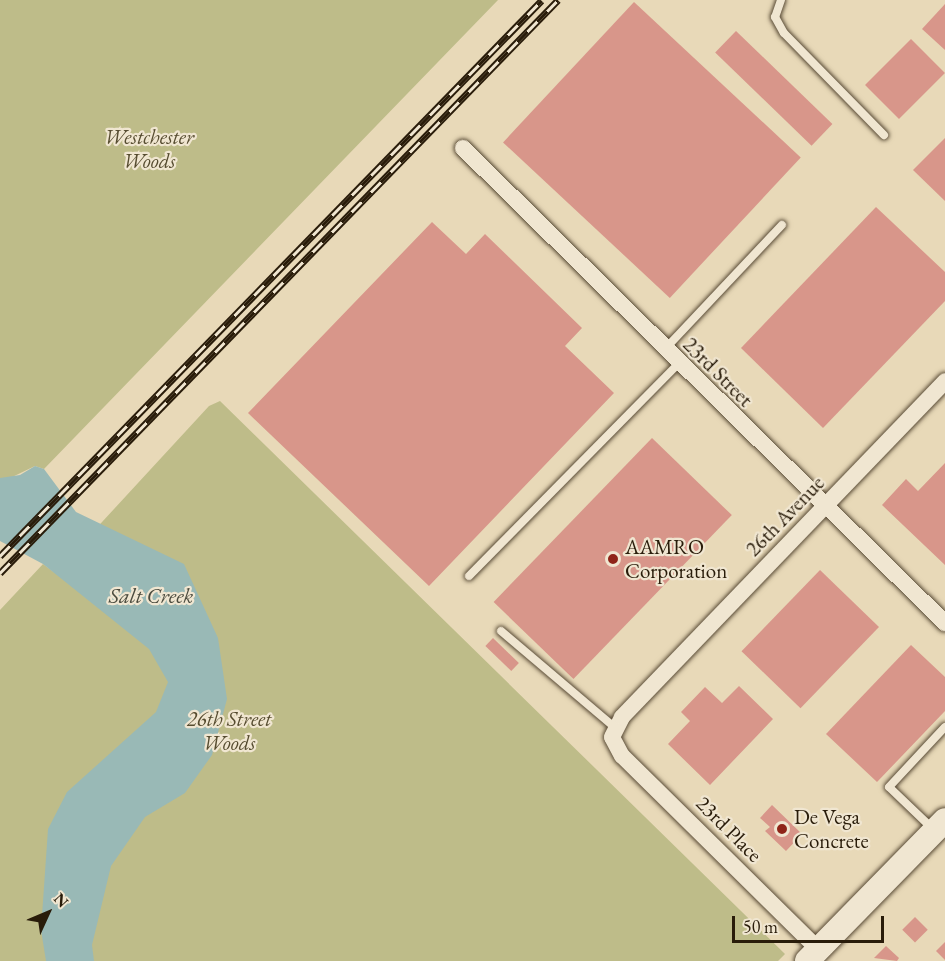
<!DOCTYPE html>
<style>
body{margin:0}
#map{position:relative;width:945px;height:961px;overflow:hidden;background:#e8d9b8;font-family:"EB Garamond",serif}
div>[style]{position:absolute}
.green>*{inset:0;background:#bebc89}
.water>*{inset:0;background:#99b9b6}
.building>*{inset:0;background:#d8968a;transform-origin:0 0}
.roads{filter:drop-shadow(0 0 2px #594b36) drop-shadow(0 0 2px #594b36)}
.lane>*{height:8px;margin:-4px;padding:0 4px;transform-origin:4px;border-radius:4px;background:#f0e6d1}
.street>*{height:16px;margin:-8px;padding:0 8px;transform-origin:8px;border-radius:8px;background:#f0e6d1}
.secondary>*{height:24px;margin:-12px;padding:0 12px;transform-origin:12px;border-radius:12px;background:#f0e6d1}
.rail>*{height:7px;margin-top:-3.5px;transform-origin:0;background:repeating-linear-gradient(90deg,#f0e6d1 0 14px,#291c0a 0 28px);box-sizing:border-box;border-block:2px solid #291c0a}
.dots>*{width:16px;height:16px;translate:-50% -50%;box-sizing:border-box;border:3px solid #f0e6d1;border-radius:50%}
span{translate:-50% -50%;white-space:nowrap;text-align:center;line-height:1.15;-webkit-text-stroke:4.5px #f0e6d1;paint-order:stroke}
.park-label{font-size:21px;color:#564c30;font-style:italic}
.street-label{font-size:21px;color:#291c0a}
.poi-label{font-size:21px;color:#291c0a}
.left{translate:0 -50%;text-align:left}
.water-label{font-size:22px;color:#4b4b3e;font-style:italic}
.north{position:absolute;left:18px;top:883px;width:60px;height:60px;-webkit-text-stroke:4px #f0e6d1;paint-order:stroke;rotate:46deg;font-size:16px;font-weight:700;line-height:24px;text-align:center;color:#291c0a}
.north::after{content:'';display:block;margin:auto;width:21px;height:27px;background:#291c0a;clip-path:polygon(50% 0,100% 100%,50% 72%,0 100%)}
.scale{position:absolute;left:732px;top:916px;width:152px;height:27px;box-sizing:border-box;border:3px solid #291c0a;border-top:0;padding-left:8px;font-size:18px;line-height:21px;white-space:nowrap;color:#291c0a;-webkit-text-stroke:4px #f0e6d1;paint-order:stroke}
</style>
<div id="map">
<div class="green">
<i style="clip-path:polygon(0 0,498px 0,44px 469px,35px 466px,8px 479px,0 478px)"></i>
<i style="clip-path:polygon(220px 401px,785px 954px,778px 961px,0 961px,0 610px,43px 564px,55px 573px,209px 406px)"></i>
</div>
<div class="water">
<i style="clip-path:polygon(35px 466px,44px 469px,76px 512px,184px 564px,218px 638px,227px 699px,212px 755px,185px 793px,145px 817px,111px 866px,92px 945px,94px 961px,46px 961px,41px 930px,48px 829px,67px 792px,156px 712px,168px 682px,149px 649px,43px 564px,0 541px,0 478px,20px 475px)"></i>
</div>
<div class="building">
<i style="left:634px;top:2px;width:228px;height:192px;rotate:43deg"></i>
<i style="clip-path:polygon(945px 4px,945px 50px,922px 29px)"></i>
<i style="left:736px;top:31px;width:134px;height:30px;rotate:44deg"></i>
<i style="left:911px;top:39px;width:48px;height:65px;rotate:45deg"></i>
<i style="clip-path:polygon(945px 138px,945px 201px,913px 170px)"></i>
<i style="clip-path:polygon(876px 207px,945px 272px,945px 301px,823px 428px,741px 348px)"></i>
<i style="clip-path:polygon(432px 222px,466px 254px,485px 234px,582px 328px,565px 346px,614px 393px,429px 586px,248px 413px)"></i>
<i style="left:652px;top:438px;width:111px;height:228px;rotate:44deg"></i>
<i style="clip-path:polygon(945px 463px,945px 565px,882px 505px,906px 479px,918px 491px)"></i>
<i style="left:820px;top:570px;width:82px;height:113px;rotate:44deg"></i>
<i style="left:493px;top:638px;width:36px;height:11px;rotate:44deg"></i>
<i style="clip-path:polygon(911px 645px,945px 677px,945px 711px,877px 782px,826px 734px)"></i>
<i style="clip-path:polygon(739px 686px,773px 719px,710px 785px,668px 744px,690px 721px,681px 712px,705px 687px,722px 703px)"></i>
<i style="clip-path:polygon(772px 805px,802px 834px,786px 851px,765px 831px,770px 827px,760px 818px)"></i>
<i style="left:915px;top:917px;width:18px;height:18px;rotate:45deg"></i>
<i style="clip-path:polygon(945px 942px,945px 960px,936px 951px)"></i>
<i style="clip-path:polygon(886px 946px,899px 958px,897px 961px,874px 958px)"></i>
</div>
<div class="roads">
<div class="lane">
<i style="left:781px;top:0;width:18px;rotate:109deg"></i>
<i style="left:775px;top:17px;width:18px;rotate:61deg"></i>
<i style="left:784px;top:33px;width:143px;rotate:45.6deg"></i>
<i style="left:664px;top:350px;width:172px;rotate:-46.7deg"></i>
<i style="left:469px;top:576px;width:298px;rotate:-45.4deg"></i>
<i style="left:501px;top:631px;width:148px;rotate:40.3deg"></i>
<i style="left:934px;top:830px;width:62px;rotate:-136.3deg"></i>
<i style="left:889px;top:787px;width:82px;rotate:-47deg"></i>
</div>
<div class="street">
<i style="left:463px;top:148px;width:677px;rotate:44.58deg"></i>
<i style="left:818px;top:949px;width:275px;rotate:-135.4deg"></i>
<i style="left:622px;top:756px;width:21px;rotate:-118deg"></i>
<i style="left:612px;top:737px;width:22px;rotate:-63deg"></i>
<i style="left:622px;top:717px;width:466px;rotate:-46.1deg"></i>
</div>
<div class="secondary">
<i style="left:807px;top:961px;width:197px;rotate:-45.6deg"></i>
</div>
</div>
<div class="rail">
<i style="left:0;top:556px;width:776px;rotate:-45.73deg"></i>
<i style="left:0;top:573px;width:800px;rotate:-45.76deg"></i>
</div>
<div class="dots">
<i style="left:613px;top:559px;background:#8f2418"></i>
<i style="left:782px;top:829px;background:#8f2418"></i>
</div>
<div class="park-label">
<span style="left:149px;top:149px">Westchester<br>Woods</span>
<span style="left:229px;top:731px">26th Street<br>Woods</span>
</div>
<div class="street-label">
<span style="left:718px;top:372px;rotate:45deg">23rd Street</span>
<span style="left:785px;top:516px;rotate:-46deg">26th Avenue</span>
<span style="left:729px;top:829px;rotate:45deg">23rd Place</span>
</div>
<div class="poi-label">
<span class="left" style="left:625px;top:559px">AAMRO<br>Corporation</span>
<span class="left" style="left:794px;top:829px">De Vega<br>Concrete</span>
</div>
<div class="water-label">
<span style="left:151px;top:596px">Salt Creek</span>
</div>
<div class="north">N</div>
<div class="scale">50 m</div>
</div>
